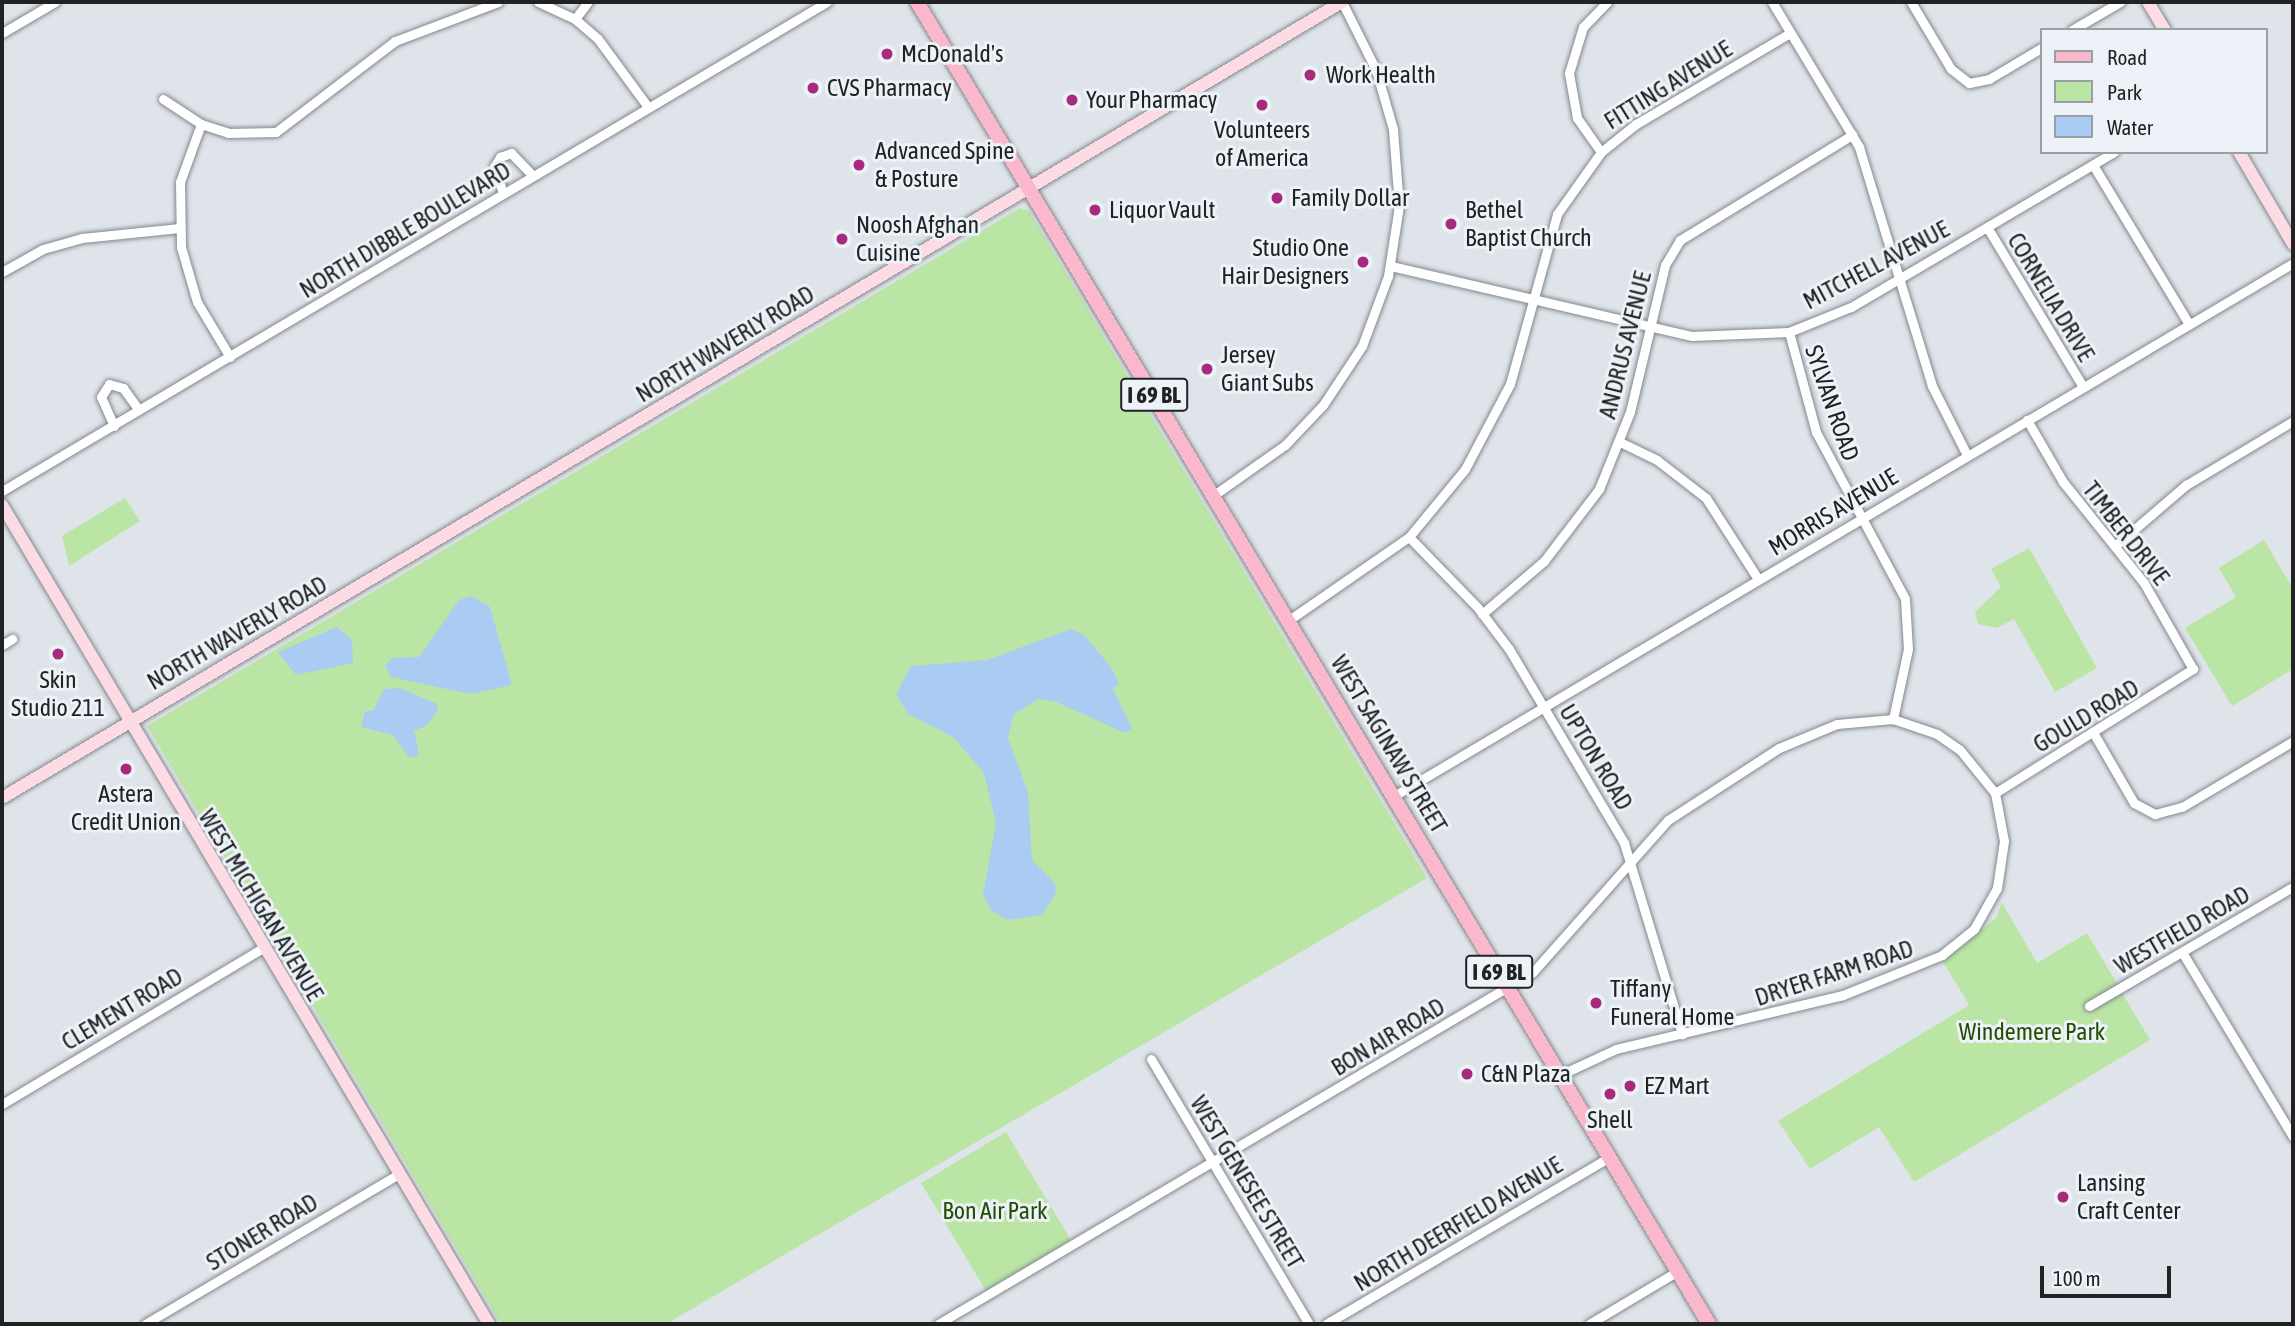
<!DOCTYPE html>
<style>
body{margin:0}
#map{position:relative;width:2295px;height:1326px;overflow:hidden;background:#dfe4ea;font-family:"Asap Condensed",sans-serif}
div>[style]{position:absolute}
.green>*{inset:0;background:#bae5a5;transform-origin:0 0}
.water>*{inset:0;background:#abccf2}
.roads{filter:drop-shadow(0 0 2px #83888d) drop-shadow(0 0 2px #83888d)}
.street>*{height:9px;margin:-4.5px;padding:0 4.5px;transform-origin:4.5px;border-radius:4.5px;background:#fff}
.secondary>*{height:12px;margin:-6px;padding:0 6px;transform-origin:6px;border-radius:6px;background:#fddbe5}
.primary>*{height:14px;margin:-7px;padding:0 7px;transform-origin:7px;border-radius:7px;background:#fbb7cb}
.dots>*{width:19px;height:19px;translate:-50% -50%;box-sizing:border-box;border:4px solid #ecf2f7;border-radius:50%}
span{translate:-50% -50%;white-space:nowrap;text-align:center;line-height:1.15;-webkit-text-stroke:6px #ecf2f7;paint-order:stroke}
.shield-label span{padding:2px 5px;background:#ecf2f7;border:2px solid;border-radius:5px;-webkit-text-stroke-width:0}
.shield-label{font-size:23px;color:#202224;font-weight:700}
.poi-label{font-size:24px;color:#202224}
.left{translate:0 -50%;text-align:left}
.right{translate:-100% -50%;text-align:right}
.street-label{font-size:24px;color:#202224}
.park-label{font-size:24px;color:#244e03}
.frame{position:absolute;inset:0;border:4px solid #202224;pointer-events:none}
.legend{position:absolute;left:2040px;top:28px;width:228px;height:126px;box-sizing:border-box;background:#ecf2f7;border:2px solid #9a9fa3;margin:0;padding:9px 12px;list-style:none;font-size:21px;color:#202224}
.legend li{display:flex;align-items:center;gap:14px;height:35px}
.legend b{width:35px;border:2px solid #9a9fa3}
.scale{position:absolute;left:2040px;top:1266px;width:131px;height:32px;box-sizing:border-box;border:4px solid #202224;border-top:0;padding-left:9px;font-size:21px;line-height:24px;white-space:nowrap;color:#202224;-webkit-text-stroke:5px #ecf2f7;paint-order:stroke}
</style>
<div id="map">
<div class="green">
<i style="clip-path:polygon(1020px 208px,1029px 211px,1427px 878px,666px 1324px,501px 1324px,147px 726px)"></i>
<i style="clip-path:polygon(125px 498px,140px 521px,69px 566px,62px 536px)"></i>
<i style="clip-path:polygon(2264px 540px,2293px 589px,2293px 669px,2232px 706px,2185px 628px,2236px 597px,2219px 568px)"></i>
<i style="clip-path:polygon(2029px 548px,2097px 668px,2055px 692px,2014px 619px,1997px 628px,1978px 624px,1975px 612px,2001px 587px,1991px 569px)"></i>
<i style="clip-path:polygon(2002px 903px,2037px 963px,2087px 933px,2150px 1040px,1914px 1182px,1879px 1127px,1810px 1169px,1778px 1121px,1969px 1005px,1942px 960px,1996px 918px)"></i>
<i style="left:1006px;top:1132px;width:126px;height:99px;rotate:59deg"></i>
</div>
<div class="water">
<i style="clip-path:polygon(471px 596px,490px 607px,512px 685px,470px 694px,391px 677px,385px 666px,392px 658px,419px 657px,459px 600px)"></i>
<i style="clip-path:polygon(337px 627px,352px 640px,353px 663px,296px 675px,278px 652px)"></i>
<i style="clip-path:polygon(1071px 629px,1084px 635px,1111px 667px,1119px 684px,1113px 689px,1132px 729px,1125px 733px,1054px 701px,1039px 699px,1014px 714px,1008px 738px,1028px 792px,1032px 860px,1055px 883px,1056px 893px,1042px 915px,1007px 920px,991px 910px,983px 895px,996px 823px,984px 773px,953px 737px,908px 714px,896px 694px,911px 666px,987px 660px)"></i>
<i style="clip-path:polygon(400px 688px,437px 704px,438px 710px,427px 725px,414px 731px,419px 754px,410px 758px,393px 735px,361px 727px,365px 711px,373px 711px,384px 689px)"></i>
</div>
<div class="roads">
<div class="street">
<i style="left:538px;top:2px;width:41px;rotate:24.7deg"></i>
<i style="left:575px;top:19px;width:30px;rotate:41deg"></i>
<i style="left:598px;top:39px;width:84px;rotate:53.7deg"></i>
<i style="left:1772px;top:2px;width:169px;rotate:59deg"></i>
<i style="left:1859px;top:147px;width:250px;rotate:73deg"></i>
<i style="left:1932px;top:386px;width:77px;rotate:63.1deg"></i>
<i style="left:1911px;top:2px;width:78px;rotate:59.2deg"></i>
<i style="left:1951px;top:69px;width:23px;rotate:38deg"></i>
<i style="left:1969px;top:83px;width:20px;rotate:-11deg"></i>
<i style="left:1989px;top:79px;width:61px;rotate:-30.8deg"></i>
<i style="left:575px;top:19px;width:21px;rotate:-53deg"></i>
<i style="left:2072px;top:30px;width:56px;rotate:-30.3deg"></i>
<i style="left:2px;top:33px;width:61px;rotate:-30.3deg"></i>
<i style="left:163px;top:99px;width:45px;rotate:33.3deg"></i>
<i style="left:201px;top:124px;width:28px;rotate:18deg"></i>
<i style="left:228px;top:133px;width:48px;rotate:-1.2deg"></i>
<i style="left:276px;top:132px;width:150px;rotate:-37.4deg"></i>
<i style="left:395px;top:41px;width:110px;rotate:-20.7deg"></i>
<i style="left:201px;top:124px;width:62px;rotate:109.9deg"></i>
<i style="left:180px;top:182px;width:65px;rotate:89.1deg"></i>
<i style="left:181px;top:247px;width:57px;rotate:73.8deg"></i>
<i style="left:197px;top:302px;width:64px;rotate:59deg"></i>
<i style="left:1601px;top:152px;width:42px;rotate:-125.2deg"></i>
<i style="left:1577px;top:118px;width:46px;rotate:-100.1deg"></i>
<i style="left:1569px;top:73px;width:48px;rotate:-73.1deg"></i>
<i style="left:1583px;top:27px;width:35px;rotate:-46deg"></i>
<i style="left:2093px;top:165px;width:186px;rotate:58.9deg"></i>
<i style="left:503px;top:193px;width:28px;rotate:-109deg"></i>
<i style="left:494px;top:167px;width:12px;rotate:-59deg"></i>
<i style="left:500px;top:157px;width:12px;rotate:-20deg"></i>
<i style="left:511px;top:153px;width:32px;rotate:46deg"></i>
<i style="left:1987px;top:227px;width:187px;rotate:59deg"></i>
<i style="left:1391px;top:266px;width:309px;rotate:13.1deg"></i>
<i style="left:1692px;top:336px;width:97px;rotate:-2.4deg"></i>
<i style="left:1789px;top:332px;width:67px;rotate:-22deg"></i>
<i style="left:1851px;top:307px;width:305px;rotate:-30.5deg"></i>
<i style="left:2px;top:272px;width:47px;rotate:-29.3deg"></i>
<i style="left:43px;top:249px;width:41px;rotate:-15.8deg"></i>
<i style="left:82px;top:238px;width:98px;rotate:-5.9deg"></i>
<i style="left:1789px;top:332px;width:104px;rotate:74.9deg"></i>
<i style="left:1816px;top:432px;width:189px;rotate:61.9deg"></i>
<i style="left:1905px;top:599px;width:50px;rotate:86.6deg"></i>
<i style="left:1908px;top:649px;width:72px;rotate:102.1deg"></i>
<i style="left:114px;top:426px;width:32px;rotate:-114deg"></i>
<i style="left:101px;top:397px;width:15px;rotate:-58deg"></i>
<i style="left:109px;top:384px;width:15px;rotate:16deg"></i>
<i style="left:123px;top:388px;width:27px;rotate:54deg"></i>
<i style="left:1620px;top:442px;width:41px;rotate:25.9deg"></i>
<i style="left:1657px;top:460px;width:62px;rotate:37.8deg"></i>
<i style="left:1706px;top:498px;width:96px;rotate:57.3deg"></i>
<i style="left:2px;top:491px;width:959px;rotate:-30.66deg"></i>
<i style="left:1214px;top:495px;width:87px;rotate:-35.2deg"></i>
<i style="left:1285px;top:445px;width:55px;rotate:-46.5deg"></i>
<i style="left:1323px;top:405px;width:71px;rotate:-56.5deg"></i>
<i style="left:1362px;top:346px;width:75px;rotate:-69.6deg"></i>
<i style="left:1388px;top:276px;width:71px;rotate:-81.1deg"></i>
<i style="left:1399px;top:206px;width:77px;rotate:-94.5deg"></i>
<i style="left:1393px;top:129px;width:61px;rotate:-106.1deg"></i>
<i style="left:1376px;top:70px;width:76px;rotate:-116.6deg"></i>
<i style="left:1409px;top:537px;width:99px;rotate:45.8deg"></i>
<i style="left:1478px;top:608px;width:51px;rotate:52.9deg"></i>
<i style="left:1509px;top:649px;width:226px;rotate:59.3deg"></i>
<i style="left:1624px;top:843px;width:200px;rotate:73.1deg"></i>
<i style="left:2115px;top:546px;width:94px;rotate:-40.7deg"></i>
<i style="left:2186px;top:485px;width:125px;rotate:-30.9deg"></i>
<i style="left:1482px;top:614px;width:82px;rotate:-40.5deg"></i>
<i style="left:1544px;top:561px;width:91px;rotate:-52.6deg"></i>
<i style="left:1599px;top:489px;width:83px;rotate:-68.1deg"></i>
<i style="left:1630px;top:412px;width:151px;rotate:-76.6deg"></i>
<i style="left:1665px;top:265px;width:29px;rotate:-59deg"></i>
<i style="left:1680px;top:240px;width:202px;rotate:-31.4deg"></i>
<i style="left:1289px;top:620px;width:146px;rotate:-34.7deg"></i>
<i style="left:1409px;top:537px;width:88px;rotate:-50.5deg"></i>
<i style="left:1465px;top:469px;width:96px;rotate:-62.1deg"></i>
<i style="left:1510px;top:384px;width:176px;rotate:-74.5deg"></i>
<i style="left:1557px;top:214px;width:76px;rotate:-54.6deg"></i>
<i style="left:1601px;top:152px;width:45px;rotate:-38.7deg"></i>
<i style="left:1636px;top:124px;width:179px;rotate:-30.6deg"></i>
<i style="left:2px;top:645px;width:12px;rotate:-31deg"></i>
<i style="left:2094px;top:734px;width:80px;rotate:59.9deg"></i>
<i style="left:2134px;top:803px;width:24px;rotate:28deg"></i>
<i style="left:2155px;top:814px;width:28px;rotate:-15deg"></i>
<i style="left:2182px;top:807px;width:129px;rotate:-30.7deg"></i>
<i style="left:1995px;top:793px;width:234px;rotate:-32.1deg"></i>
<i style="left:2193px;top:669px;width:99px;rotate:-119.7deg"></i>
<i style="left:2144px;top:583px;width:129px;rotate:-128.7deg"></i>
<i style="left:2063px;top:482px;width:72px;rotate:-120.1deg"></i>
<i style="left:1394px;top:796px;width:1045px;rotate:-30.66deg"></i>
<i style="left:2182px;top:952px;width:216px;rotate:59deg"></i>
<i style="left:2089px;top:1006px;width:236px;rotate:-30.3deg"></i>
<i style="left:1151px;top:1059px;width:309px;rotate:59.2deg"></i>
<i style="left:2px;top:1104px;width:304px;rotate:-30.9deg"></i>
<i style="left:145px;top:1324px;width:295px;rotate:-30.6deg"></i>
<i style="left:938px;top:1324px;width:691px;rotate:-30.61deg"></i>
<i style="left:1533px;top:972px;width:203px;rotate:-48.4deg"></i>
<i style="left:1668px;top:820px;width:132px;rotate:-33deg"></i>
<i style="left:1779px;top:748px;width:63px;rotate:-22.5deg"></i>
<i style="left:1837px;top:724px;width:56px;rotate:-5.1deg"></i>
<i style="left:1893px;top:719px;width:46px;rotate:18.8deg"></i>
<i style="left:1937px;top:734px;width:28px;rotate:35deg"></i>
<i style="left:1960px;top:750px;width:55px;rotate:50.9deg"></i>
<i style="left:1995px;top:793px;width:49px;rotate:79.4deg"></i>
<i style="left:2004px;top:841px;width:48px;rotate:98.5deg"></i>
<i style="left:1997px;top:888px;width:47px;rotate:119.3deg"></i>
<i style="left:1974px;top:929px;width:41px;rotate:140.9deg"></i>
<i style="left:1942px;top:955px;width:107px;rotate:158deg"></i>
<i style="left:1843px;top:995px;width:233px;rotate:166.6deg"></i>
<i style="left:1616px;top:1049px;width:62px;rotate:155.1deg"></i>
<i style="left:1326px;top:1324px;width:329px;rotate:-30.5deg"></i>
<i style="left:1589px;top:1324px;width:104px;rotate:-30.8deg"></i>
</div>
<div class="secondary">
<i style="left:2148px;top:2px;width:33px;rotate:59deg"></i>
<i style="left:2239px;top:152px;width:107px;rotate:59.6deg"></i>
<i style="left:2px;top:505px;width:953px;rotate:59.26deg"></i>
<i style="left:2px;top:798px;width:1559px;rotate:-30.71deg"></i>
</div>
<div class="primary">
<i style="left:917px;top:2px;width:1541px;rotate:59.07deg"></i>
</div>
</div>
<div class="dots">
<i style="left:887px;top:54px;background:#a72a7c"></i>
<i style="left:1310px;top:75px;background:#a72a7c"></i>
<i style="left:813px;top:88px;background:#a72a7c"></i>
<i style="left:1072px;top:100px;background:#a72a7c"></i>
<i style="left:1262px;top:105px;background:#a72a7c"></i>
<i style="left:859px;top:165px;background:#a72a7c"></i>
<i style="left:1277px;top:198px;background:#a72a7c"></i>
<i style="left:1095px;top:210px;background:#a72a7c"></i>
<i style="left:1451px;top:224px;background:#a72a7c"></i>
<i style="left:842px;top:239px;background:#a72a7c"></i>
<i style="left:1363px;top:262px;background:#a72a7c"></i>
<i style="left:1207px;top:369px;background:#a72a7c"></i>
<i style="left:58px;top:654px;background:#a72a7c"></i>
<i style="left:126px;top:769px;background:#a72a7c"></i>
<i style="left:1596px;top:1003px;background:#a72a7c"></i>
<i style="left:1467px;top:1074px;background:#a72a7c"></i>
<i style="left:1630px;top:1086px;background:#a72a7c"></i>
<i style="left:1610px;top:1094px;background:#a72a7c"></i>
<i style="left:2063px;top:1197px;background:#a72a7c"></i>
</div>
<div class="shield-label">
<span style="left:1154px;top:395px">I 69 BL</span>
<span style="left:1499px;top:972px">I 69 BL</span>
</div>
<div class="poi-label">
<span class="left" style="left:901px;top:54px">McDonald's</span>
<span class="left" style="left:1326px;top:75px">Work Health</span>
<span class="left" style="left:827px;top:88px">CVS Pharmacy</span>
<span class="left" style="left:1086px;top:100px">Your Pharmacy</span>
<span style="left:1262px;top:144px">Volunteers<br>of America</span>
<span class="left" style="left:875px;top:165px">Advanced Spine<br>&amp; Posture</span>
<span class="left" style="left:1291px;top:198px">Family Dollar</span>
<span class="left" style="left:1109px;top:210px">Liquor Vault</span>
<span class="left" style="left:1465px;top:224px">Bethel<br>Baptist Church</span>
<span class="left" style="left:856px;top:239px">Noosh Afghan<br>Cuisine</span>
<span class="right" style="left:1349px;top:262px">Studio One<br>Hair Designers</span>
<span class="left" style="left:1221px;top:369px">Jersey<br>Giant Subs</span>
<span style="left:58px;top:694px">Skin<br>Studio 211</span>
<span style="left:126px;top:808px">Astera<br>Credit Union</span>
<span class="left" style="left:1610px;top:1003px">Tiffany<br>Funeral Home</span>
<span class="left" style="left:1481px;top:1074px">C&amp;N Plaza</span>
<span class="left" style="left:1644px;top:1086px">EZ Mart</span>
<span style="left:1610px;top:1120px">Shell</span>
<span class="left" style="left:2077px;top:1197px">Lansing<br>Craft Center</span>
</div>
<div class="street-label">
<span style="left:1668px;top:85px;rotate:-32deg">FITTING AVENUE</span>
<span style="left:405px;top:230px;rotate:-31deg">NORTH DIBBLE BOULEVARD</span>
<span style="left:1876px;top:265px;rotate:-28deg">MITCHELL AVENUE</span>
<span style="left:2051px;top:297px;rotate:59deg">CORNELIA DRIVE</span>
<span style="left:725px;top:344px;rotate:-31deg">NORTH WAVERLY ROAD</span>
<span style="left:1625px;top:345px;rotate:-76deg">ANDRUS AVENUE</span>
<span style="left:1832px;top:403px;rotate:71deg">SYLVAN ROAD</span>
<span style="left:1833px;top:512px;rotate:-31deg">MORRIS AVENUE</span>
<span style="left:2126px;top:533px;rotate:52deg">TIMBER DRIVE</span>
<span style="left:237px;top:633px;rotate:-30deg">NORTH WAVERLY ROAD</span>
<span style="left:2086px;top:716px;rotate:-31deg">GOULD ROAD</span>
<span style="left:1389px;top:744px;rotate:59deg">WEST SAGINAW STREET</span>
<span style="left:1596px;top:757px;rotate:59deg">UPTON ROAD</span>
<span style="left:261px;top:905px;rotate:59deg">WEST MICHIGAN AVENUE</span>
<span style="left:2182px;top:930px;rotate:-30deg">WESTFIELD ROAD</span>
<span style="left:1834px;top:973px;rotate:-18deg">DRYER FARM ROAD</span>
<span style="left:122px;top:1009px;rotate:-31deg">CLEMENT ROAD</span>
<span style="left:1388px;top:1037px;rotate:-31deg">BON AIR ROAD</span>
<span style="left:1247px;top:1182px;rotate:59deg">WEST GENESEE STREET</span>
<span style="left:1458px;top:1224px;rotate:-31deg">NORTH DEERFIELD AVENUE</span>
<span style="left:262px;top:1232px;rotate:-31deg">STONER ROAD</span>
</div>
<div class="park-label">
<span style="left:2032px;top:1032px">Windemere Park</span>
<span style="left:995px;top:1211px">Bon Air Park</span>
</div>
<div class="frame"></div>
<ul class="legend">
<li><b style="height:9px;background:#fbb7cb"></b>Road</li>
<li><b style="height:19px;background:#bae5a5"></b>Park</li>
<li><b style="height:19px;background:#abccf2"></b>Water</li>
</ul>
<div class="scale">100 m</div>
</div>
